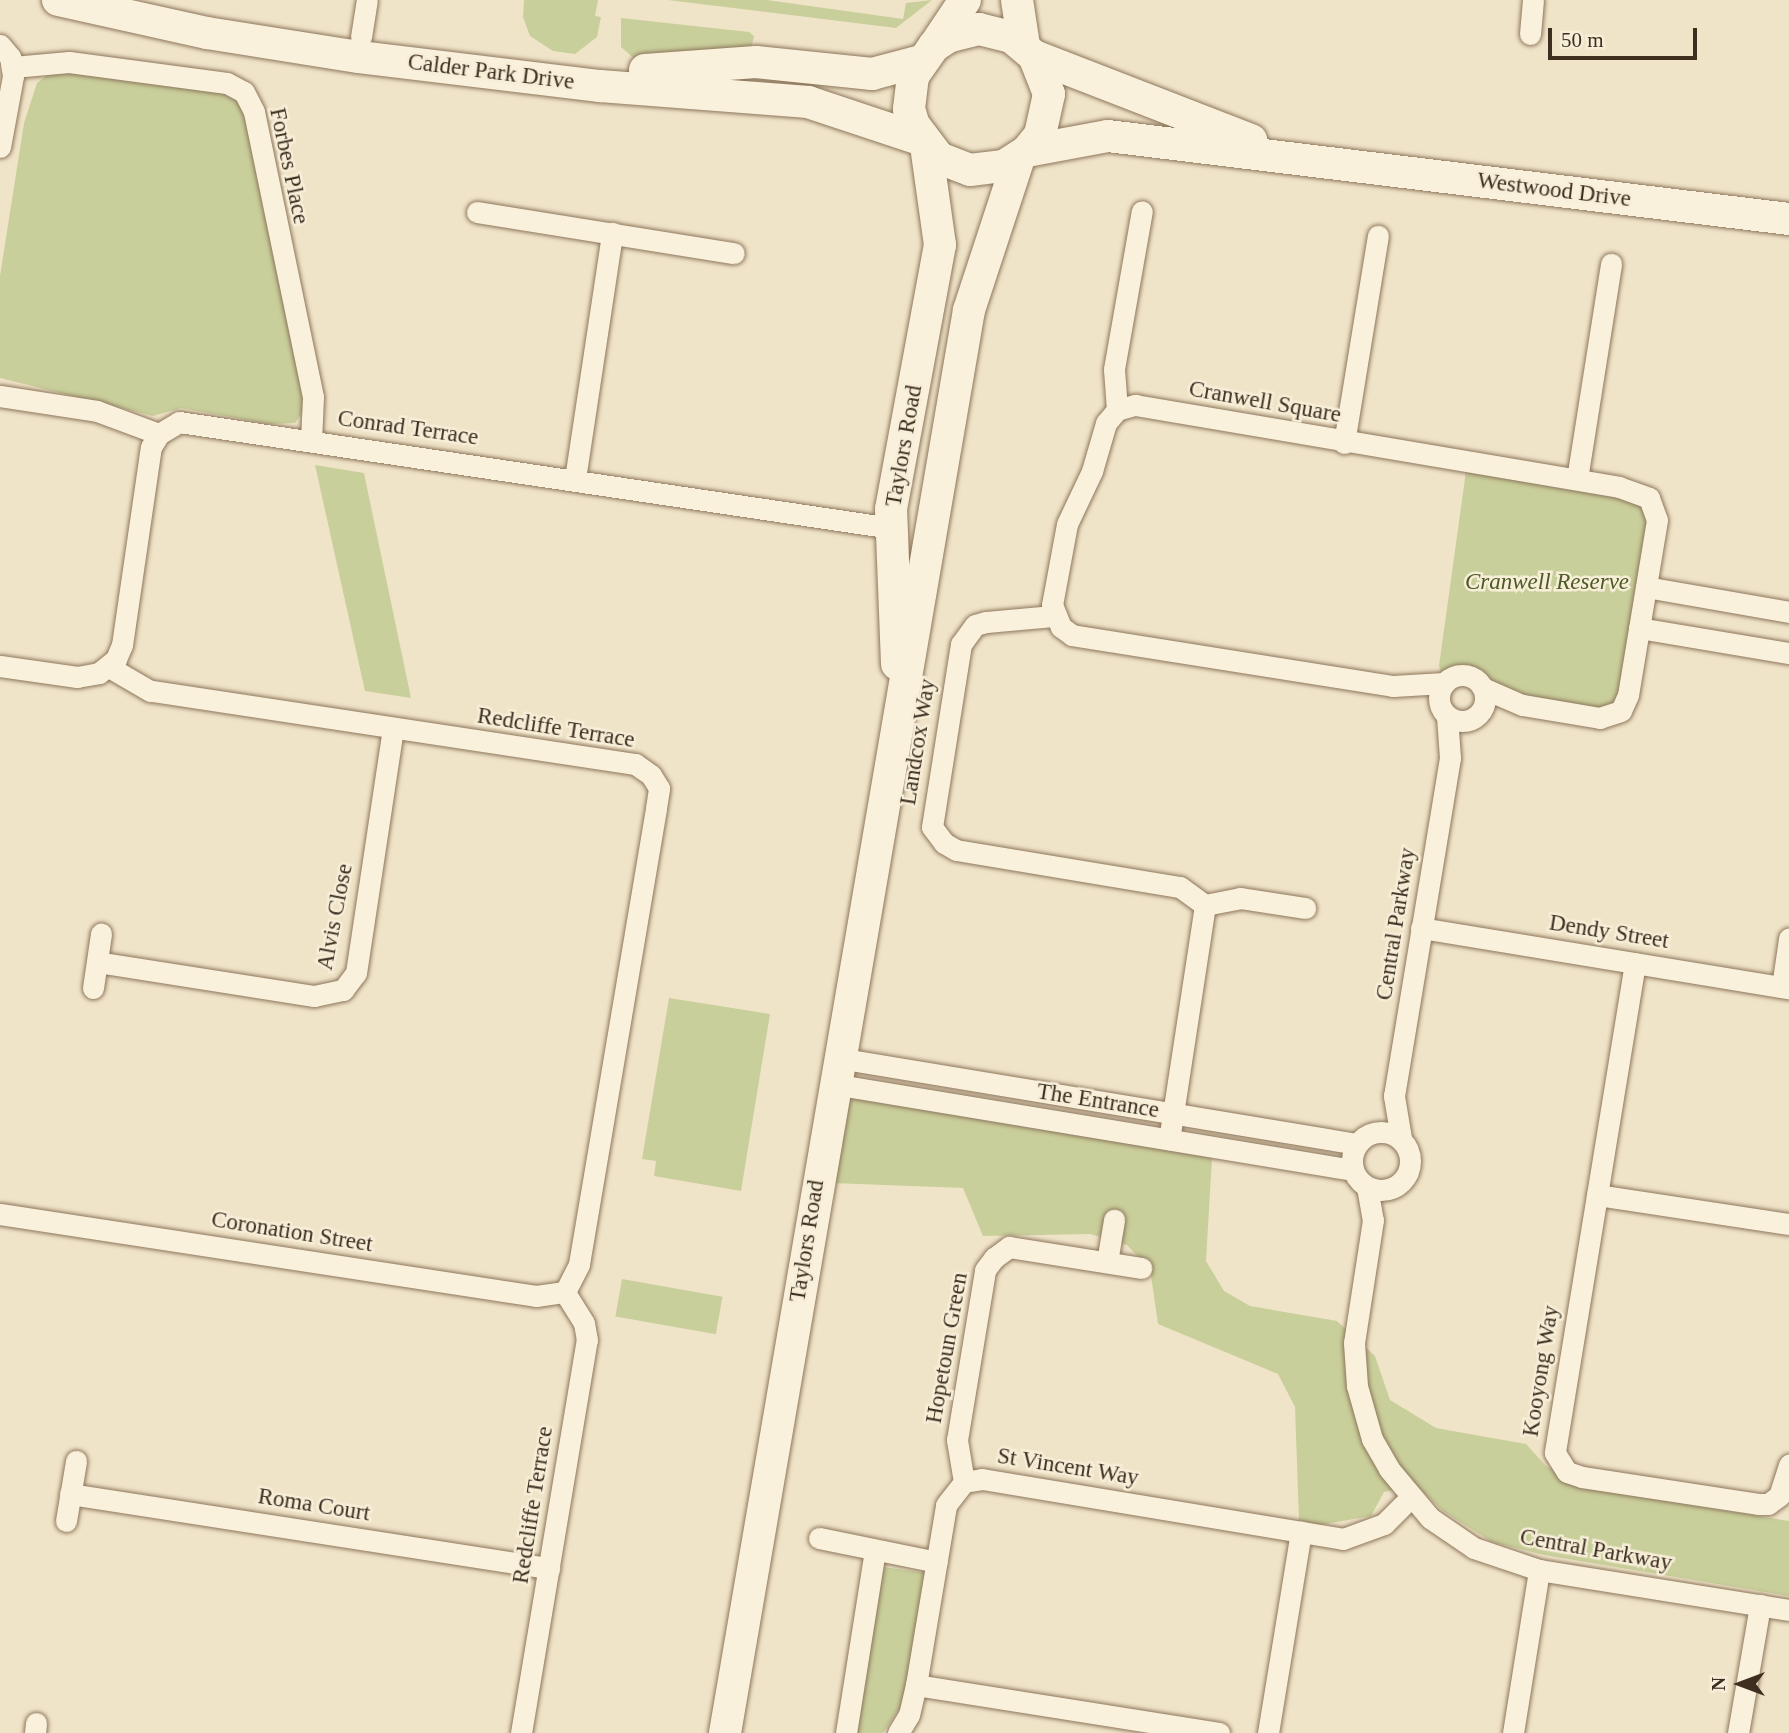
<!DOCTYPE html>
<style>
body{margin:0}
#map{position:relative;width:1789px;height:1733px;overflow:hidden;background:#f0e4c8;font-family:"Times New Roman",serif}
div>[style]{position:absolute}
.green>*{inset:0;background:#c9cf9b;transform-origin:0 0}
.roads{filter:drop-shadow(0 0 2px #8d765c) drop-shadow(0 0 2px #8d765c)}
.street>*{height:21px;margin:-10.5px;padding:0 10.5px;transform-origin:10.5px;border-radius:10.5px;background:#faf1dc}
.street>.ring{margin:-10.5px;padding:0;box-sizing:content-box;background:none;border:21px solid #faf1dc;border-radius:50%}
.secondary>*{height:32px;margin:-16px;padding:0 16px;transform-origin:16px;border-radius:16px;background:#faf1dc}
span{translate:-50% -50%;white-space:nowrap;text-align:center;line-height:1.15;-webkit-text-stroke:5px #f7eed8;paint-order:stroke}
.street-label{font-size:23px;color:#3d2e20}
.park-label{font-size:23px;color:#4d5a26;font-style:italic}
.north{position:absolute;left:1705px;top:1649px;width:70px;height:70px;-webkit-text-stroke:5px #f7eed8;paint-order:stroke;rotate:270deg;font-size:19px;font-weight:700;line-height:28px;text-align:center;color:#3d2e20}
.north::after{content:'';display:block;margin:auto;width:24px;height:32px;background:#3d2e20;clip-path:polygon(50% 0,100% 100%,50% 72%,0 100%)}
.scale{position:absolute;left:1548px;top:28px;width:149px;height:32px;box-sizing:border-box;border:4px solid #3d2e20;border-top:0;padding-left:9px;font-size:21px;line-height:24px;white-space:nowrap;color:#3d2e20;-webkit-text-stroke:5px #f7eed8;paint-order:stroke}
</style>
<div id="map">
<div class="green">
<i style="clip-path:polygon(524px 0,598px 0,595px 16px,601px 17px,597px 37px,575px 54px,553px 51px,530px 36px,523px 17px)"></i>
<i style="clip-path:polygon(668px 0,767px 0,903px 19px,906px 3px,932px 0,896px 28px)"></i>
<i style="clip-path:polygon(621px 18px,749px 32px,754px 36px,751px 50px,638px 62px,621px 47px)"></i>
<i style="clip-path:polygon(72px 71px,227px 94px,243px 106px,310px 402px,295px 423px,269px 424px,181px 408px,153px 416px,0 378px,0 276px,24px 123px,37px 83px,50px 73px)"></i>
<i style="clip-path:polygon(315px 465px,364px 473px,411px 698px,365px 691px)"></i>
<i style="clip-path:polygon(1466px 471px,1631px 497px,1648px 509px,1654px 525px,1617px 704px,1601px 709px,1510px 693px,1467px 667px,1443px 677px,1439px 666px)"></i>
<i style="clip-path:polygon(669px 998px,770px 1014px,741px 1191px,654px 1176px,656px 1161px,642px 1159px)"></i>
<i style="clip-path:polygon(853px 1097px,1212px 1158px,1206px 1261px,1224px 1291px,1250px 1306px,1337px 1321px,1375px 1356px,1390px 1400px,1436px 1428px,1526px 1444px,1546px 1466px,1589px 1488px,1789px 1521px,1789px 1596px,1544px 1555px,1492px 1542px,1443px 1511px,1416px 1485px,1384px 1492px,1371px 1516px,1320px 1525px,1299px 1521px,1295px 1407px,1278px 1374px,1158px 1324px,1150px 1269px,1127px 1245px,1090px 1234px,983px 1236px,963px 1188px,832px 1183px,844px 1110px)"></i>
<i style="left:622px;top:1279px;width:102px;height:38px;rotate:10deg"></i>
<i style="clip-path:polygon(883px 1567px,927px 1573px,906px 1699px,883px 1733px,857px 1733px)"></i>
</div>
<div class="roads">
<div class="street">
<i style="left:1530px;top:34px;width:34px;rotate:-85deg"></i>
<i style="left:361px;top:37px;width:37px;rotate:-81deg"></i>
<i style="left:0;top:45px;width:16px;rotate:50deg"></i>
<i style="left:10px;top:57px;width:19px;rotate:81deg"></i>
<i style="left:13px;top:76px;width:72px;rotate:100.4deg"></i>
<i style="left:13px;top:67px;width:56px;rotate:-5.1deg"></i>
<i style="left:69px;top:62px;width:159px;rotate:7.6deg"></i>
<i style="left:227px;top:83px;width:19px;rotate:28deg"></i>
<i style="left:244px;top:92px;width:22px;rotate:63deg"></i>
<i style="left:254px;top:112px;width:291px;rotate:78.3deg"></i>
<i style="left:313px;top:397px;width:44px;rotate:92.6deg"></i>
<i style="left:477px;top:212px;width:260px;rotate:9.1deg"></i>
<i style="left:0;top:396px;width:98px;rotate:8.8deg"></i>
<i style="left:97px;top:411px;width:66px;rotate:20.4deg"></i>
<i style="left:1117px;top:410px;width:41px;rotate:-94.2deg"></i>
<i style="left:1114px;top:369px;width:160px;rotate:-80deg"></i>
<i style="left:1344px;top:443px;width:210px;rotate:-80.7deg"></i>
<i style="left:575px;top:479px;width:249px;rotate:-81.4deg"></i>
<i style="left:1577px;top:479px;width:218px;rotate:-81deg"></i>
<i style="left:1646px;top:587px;width:145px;rotate:9.9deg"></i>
<i style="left:1053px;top:616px;width:67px;rotate:174.9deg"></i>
<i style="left:986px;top:622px;width:11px;rotate:165deg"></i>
<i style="left:975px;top:625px;width:24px;rotate:126deg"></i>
<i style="left:961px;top:644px;width:185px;rotate:99deg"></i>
<i style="left:932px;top:827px;width:20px;rotate:53deg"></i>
<i style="left:944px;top:843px;width:14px;rotate:30deg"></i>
<i style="left:956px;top:850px;width:227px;rotate:9.4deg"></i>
<i style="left:1180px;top:887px;width:31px;rotate:36deg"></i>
<i style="left:1205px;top:905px;width:237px;rotate:98.7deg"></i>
<i style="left:1639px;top:628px;width:152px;rotate:9.5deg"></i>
<i style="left:0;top:666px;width:78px;rotate:8.1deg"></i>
<i style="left:77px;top:677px;width:22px;rotate:-10deg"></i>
<i style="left:99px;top:673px;width:22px;rotate:-39deg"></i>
<i style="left:116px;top:659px;width:15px;rotate:-67deg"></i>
<i style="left:122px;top:645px;width:200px;rotate:-81.7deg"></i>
<i style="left:151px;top:447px;width:15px;rotate:-58deg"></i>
<i style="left:159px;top:434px;width:23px;rotate:-31deg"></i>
<i style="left:179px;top:422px;width:721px;rotate:8.46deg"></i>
<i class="ring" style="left:1439px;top:675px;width:25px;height:25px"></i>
<i style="left:1444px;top:683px;width:51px;rotate:176.6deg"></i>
<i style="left:1393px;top:686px;width:325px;rotate:-171deg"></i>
<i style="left:1072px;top:635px;width:14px;rotate:-144deg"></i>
<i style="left:1061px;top:627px;width:24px;rotate:-112deg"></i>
<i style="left:1052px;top:605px;width:82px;rotate:-79.5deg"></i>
<i style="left:1067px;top:524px;width:59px;rotate:-64.7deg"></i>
<i style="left:1092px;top:471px;width:50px;rotate:-73.7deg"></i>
<i style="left:1106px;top:423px;width:17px;rotate:-50deg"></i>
<i style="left:1117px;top:410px;width:19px;rotate:-16deg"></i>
<i style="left:1135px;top:405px;width:491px;rotate:9.6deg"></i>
<i style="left:1619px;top:487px;width:32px;rotate:20deg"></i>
<i style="left:1649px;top:498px;width:23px;rotate:70deg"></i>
<i style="left:1657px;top:520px;width:177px;rotate:99.4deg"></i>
<i style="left:1628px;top:695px;width:17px;rotate:114deg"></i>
<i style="left:1621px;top:711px;width:22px;rotate:162deg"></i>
<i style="left:1600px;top:718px;width:79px;rotate:-170.5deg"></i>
<i style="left:1522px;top:705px;width:43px;rotate:-156.4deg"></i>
<i style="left:1205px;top:905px;width:36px;rotate:-11deg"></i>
<i style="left:1240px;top:898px;width:66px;rotate:8.7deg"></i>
<i style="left:1421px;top:928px;width:373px;rotate:9.3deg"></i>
<i style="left:97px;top:962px;width:220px;rotate:8.9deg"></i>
<i style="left:314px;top:996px;width:30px;rotate:-12deg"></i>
<i style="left:343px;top:990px;width:21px;rotate:-53deg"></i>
<i style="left:356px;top:973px;width:247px;rotate:-81.4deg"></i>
<i style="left:1635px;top:963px;width:496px;rotate:99.3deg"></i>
<i style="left:1555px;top:1453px;width:22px;rotate:58deg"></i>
<i style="left:1567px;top:1472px;width:16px;rotate:18deg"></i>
<i style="left:1582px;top:1477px;width:178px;rotate:8.7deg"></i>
<i style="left:1758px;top:1504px;width:10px"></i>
<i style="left:1768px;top:1504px;width:14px;rotate:-36deg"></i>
<i style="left:1779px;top:1496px;width:33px;rotate:-72deg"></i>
<i style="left:1782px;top:987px;width:49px;rotate:-81.7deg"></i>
<i style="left:93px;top:988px;width:55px;rotate:-81.6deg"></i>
<i style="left:838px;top:1058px;width:526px;rotate:9.41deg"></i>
<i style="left:833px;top:1084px;width:527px;rotate:9.39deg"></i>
<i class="ring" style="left:1352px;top:1132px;width:37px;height:37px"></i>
<i style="left:1401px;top:1138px;width:43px;rotate:-99.5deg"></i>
<i style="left:1394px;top:1096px;width:343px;rotate:-80.6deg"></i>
<i style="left:1450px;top:758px;width:42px;rotate:-94.1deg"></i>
<i style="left:1367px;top:1187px;width:34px;rotate:80deg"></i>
<i style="left:1373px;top:1220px;width:124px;rotate:98.8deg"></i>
<i style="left:1354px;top:1343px;width:43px;rotate:86deg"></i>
<i style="left:1357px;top:1386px;width:55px;rotate:74.2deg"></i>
<i style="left:1372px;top:1439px;width:34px;rotate:60deg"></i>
<i style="left:1389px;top:1469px;width:64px;rotate:50.1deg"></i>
<i style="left:1430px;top:1518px;width:53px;rotate:34.3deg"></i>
<i style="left:1474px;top:1548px;width:69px;rotate:18.7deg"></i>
<i style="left:1539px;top:1570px;width:253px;rotate:9.1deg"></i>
<i style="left:1597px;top:1195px;width:194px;rotate:8.6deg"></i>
<i style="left:0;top:1214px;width:542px;rotate:8.7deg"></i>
<i style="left:536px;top:1296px;width:29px;rotate:-8deg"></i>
<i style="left:565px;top:1292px;width:31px;rotate:-63deg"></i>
<i style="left:579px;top:1264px;width:462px;rotate:-80.4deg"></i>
<i style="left:656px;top:808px;width:20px;rotate:-81deg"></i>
<i style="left:659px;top:788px;width:15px;rotate:-122deg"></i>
<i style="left:651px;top:775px;width:19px;rotate:-145deg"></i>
<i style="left:635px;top:764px;width:490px;rotate:-171.4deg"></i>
<i style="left:150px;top:691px;width:48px;rotate:-149.7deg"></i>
<i style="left:1107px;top:1262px;width:43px;rotate:-80.5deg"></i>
<i style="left:964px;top:1482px;width:43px;rotate:-99.5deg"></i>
<i style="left:957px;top:1440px;width:172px;rotate:-80.6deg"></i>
<i style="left:985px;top:1270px;width:15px;rotate:-53deg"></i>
<i style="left:994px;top:1258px;width:19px;rotate:-36deg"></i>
<i style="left:1009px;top:1247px;width:134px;rotate:9deg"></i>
<i style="left:70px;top:1494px;width:485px;rotate:8.8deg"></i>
<i style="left:66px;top:1521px;width:61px;rotate:-80.5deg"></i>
<i style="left:819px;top:1538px;width:120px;rotate:11.5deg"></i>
<i style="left:916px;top:1685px;width:307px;rotate:9deg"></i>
<i style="left:35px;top:1733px;width:10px;rotate:-84deg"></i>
<i style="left:521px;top:1733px;width:399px;rotate:-80.5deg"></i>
<i style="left:587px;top:1340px;width:17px;rotate:-100deg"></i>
<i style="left:584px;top:1323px;width:36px;rotate:-122deg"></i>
<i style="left:846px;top:1733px;width:185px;rotate:-81deg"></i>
<i style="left:898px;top:1733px;width:21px;rotate:-59deg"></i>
<i style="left:909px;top:1715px;width:31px;rotate:-77deg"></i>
<i style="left:916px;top:1685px;width:182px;rotate:-80.5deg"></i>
<i style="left:946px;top:1505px;width:29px;rotate:-52deg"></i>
<i style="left:964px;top:1482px;width:18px;rotate:-9deg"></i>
<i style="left:982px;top:1479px;width:366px;rotate:9.4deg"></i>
<i style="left:1343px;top:1539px;width:44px;rotate:-20.1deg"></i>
<i style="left:1384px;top:1524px;width:38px;rotate:-45deg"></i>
<i style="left:1268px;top:1733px;width:204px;rotate:-80.7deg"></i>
<i style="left:1513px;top:1733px;width:165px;rotate:-80.9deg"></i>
<i style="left:1738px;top:1733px;width:130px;rotate:-80.2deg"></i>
</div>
<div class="secondary">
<i style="left:58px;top:0;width:153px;rotate:12.5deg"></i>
<i style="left:207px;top:33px;width:154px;rotate:9deg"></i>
<i style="left:359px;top:57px;width:243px;rotate:6.9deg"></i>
<i style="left:600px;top:86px;width:209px;rotate:4.4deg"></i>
<i style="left:808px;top:102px;width:120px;rotate:18.4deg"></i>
<i style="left:1017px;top:0;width:47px;rotate:81.3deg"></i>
<i style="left:935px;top:45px;width:54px;rotate:-56.3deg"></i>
<i style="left:1034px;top:56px;width:233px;rotate:21.2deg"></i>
<i style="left:645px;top:70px;width:111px;rotate:-4.1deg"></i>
<i style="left:756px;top:62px;width:117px;rotate:5.9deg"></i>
<i style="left:872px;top:74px;width:51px;rotate:-14.9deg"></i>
<i style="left:1027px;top:151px;width:21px;rotate:-51deg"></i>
<i style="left:1040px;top:135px;width:42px;rotate:-77.6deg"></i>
<i style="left:1049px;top:94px;width:41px;rotate:-111.5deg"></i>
<i style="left:1034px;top:56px;width:30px;rotate:-140deg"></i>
<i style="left:1011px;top:37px;width:33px;rotate:-166deg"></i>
<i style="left:979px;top:29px;width:32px;rotate:166deg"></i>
<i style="left:948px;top:37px;width:17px;rotate:147deg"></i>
<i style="left:934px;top:46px;width:37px;rotate:125deg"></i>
<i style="left:913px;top:76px;width:33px;rotate:97deg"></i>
<i style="left:909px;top:109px;width:17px;rotate:73deg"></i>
<i style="left:914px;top:125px;width:41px;rotate:52.9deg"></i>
<i style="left:939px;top:158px;width:33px;rotate:21deg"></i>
<i style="left:970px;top:170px;width:34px;rotate:-7deg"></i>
<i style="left:1004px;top:166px;width:27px;rotate:-33deg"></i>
<i style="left:1027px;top:151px;width:82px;rotate:-10.5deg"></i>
<i style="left:1108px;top:136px;width:686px;rotate:6.95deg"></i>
<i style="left:897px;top:664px;width:155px;rotate:-92.2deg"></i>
<i style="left:891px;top:509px;width:269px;rotate:-79.5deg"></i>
<i style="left:940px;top:245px;width:100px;rotate:-98deg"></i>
<i style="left:725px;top:1733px;width:1444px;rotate:-80.27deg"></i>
<i style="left:969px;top:310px;width:160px;rotate:-71.8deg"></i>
</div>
</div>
<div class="street-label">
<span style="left:491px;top:72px;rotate:7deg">Calder Park Drive</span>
<span style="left:289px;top:166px;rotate:78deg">Forbes Place</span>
<span style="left:1554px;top:190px;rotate:7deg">Westwood Drive</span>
<span style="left:1265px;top:402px;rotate:10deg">Cranwell Square</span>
<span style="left:408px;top:428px;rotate:8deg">Conrad Terrace</span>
<span style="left:904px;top:446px;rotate:-80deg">Taylors Road</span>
<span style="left:556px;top:728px;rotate:9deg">Redcliffe Terrace</span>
<span style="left:918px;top:742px;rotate:-81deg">Landcox Way</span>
<span style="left:335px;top:917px;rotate:-79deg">Alvis Close</span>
<span style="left:1396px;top:924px;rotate:-81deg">Central Parkway</span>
<span style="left:1609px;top:932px;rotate:9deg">Dendy Street</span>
<span style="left:1098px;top:1101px;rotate:9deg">The Entrance</span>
<span style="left:292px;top:1232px;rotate:9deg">Coronation Street</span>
<span style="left:807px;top:1241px;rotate:-81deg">Taylors Road</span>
<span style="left:947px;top:1348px;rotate:-80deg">Hopetoun Green</span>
<span style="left:1541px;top:1371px;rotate:-81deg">Kooyong Way</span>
<span style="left:1068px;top:1467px;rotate:9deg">St Vincent Way</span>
<span style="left:314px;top:1505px;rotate:9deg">Roma Court</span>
<span style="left:533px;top:1505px;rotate:-81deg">Redcliffe Terrace</span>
<span style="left:1596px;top:1550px;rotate:10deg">Central Parkway</span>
</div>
<div class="park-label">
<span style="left:1547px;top:582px">Cranwell Reserve</span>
</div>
<div class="north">N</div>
<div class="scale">50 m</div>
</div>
